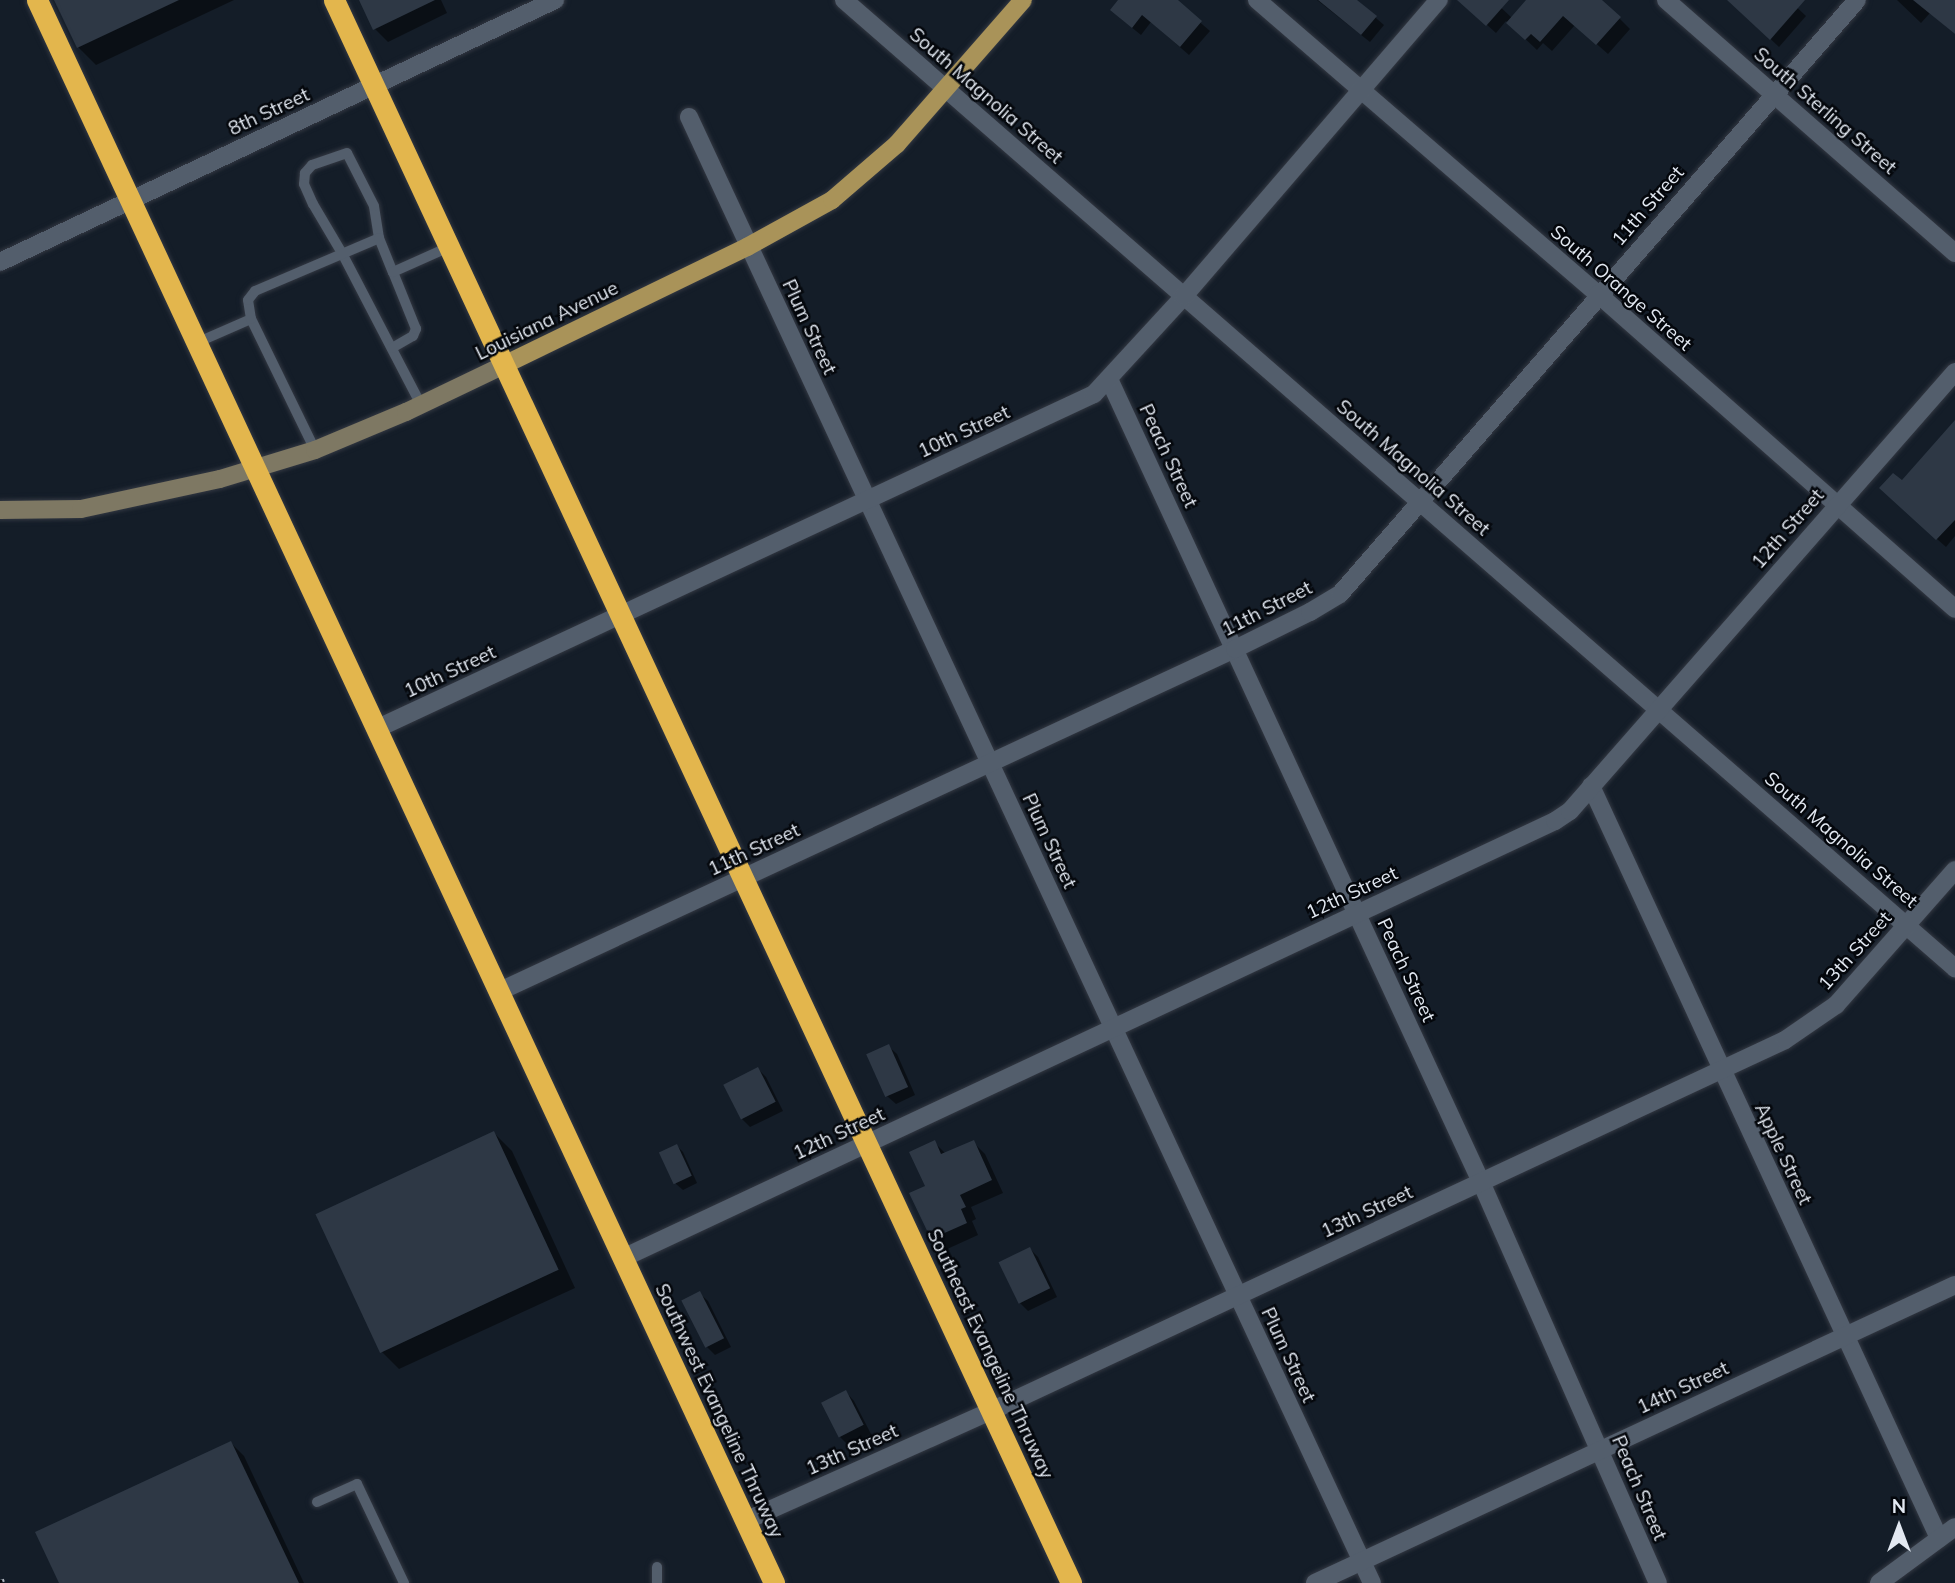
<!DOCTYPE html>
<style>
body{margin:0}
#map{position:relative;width:1955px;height:1583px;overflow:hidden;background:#141d28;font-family:Mulish,sans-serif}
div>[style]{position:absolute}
.shadow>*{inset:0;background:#0007}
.building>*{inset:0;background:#2e3845;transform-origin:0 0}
.roads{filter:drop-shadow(0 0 2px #333842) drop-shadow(0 0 2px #333842)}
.lane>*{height:10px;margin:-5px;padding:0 5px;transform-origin:5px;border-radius:5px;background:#535e6c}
.street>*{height:18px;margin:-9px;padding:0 9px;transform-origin:9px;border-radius:9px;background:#535e6c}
.secondary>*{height:18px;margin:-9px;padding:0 9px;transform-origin:9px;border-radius:9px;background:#7e7863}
.primary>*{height:18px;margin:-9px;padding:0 9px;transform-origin:9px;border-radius:9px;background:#a99359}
.highway>*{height:21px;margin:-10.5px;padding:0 10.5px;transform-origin:10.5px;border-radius:10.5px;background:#e3b64d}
.rail>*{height:8px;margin-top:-4px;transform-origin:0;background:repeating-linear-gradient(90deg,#04070c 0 16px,#adb4be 0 32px);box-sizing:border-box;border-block:2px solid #adb4be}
span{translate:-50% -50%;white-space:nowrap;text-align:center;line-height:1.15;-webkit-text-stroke:5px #04070c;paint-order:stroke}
.street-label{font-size:19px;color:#e2e8f1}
.north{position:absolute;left:1864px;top:1492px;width:70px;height:70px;-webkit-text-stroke:5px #04070c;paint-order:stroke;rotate:0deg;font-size:19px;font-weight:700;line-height:28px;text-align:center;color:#e2e8f1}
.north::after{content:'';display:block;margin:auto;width:24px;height:32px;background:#e2e8f1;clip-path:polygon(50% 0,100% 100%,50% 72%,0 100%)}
</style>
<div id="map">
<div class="shadow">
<i style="clip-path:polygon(56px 0,234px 0,96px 65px,78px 47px)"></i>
<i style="clip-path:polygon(373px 0,441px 0,447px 13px,388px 42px,375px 29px)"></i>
<i style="clip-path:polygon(1120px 0,1174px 0,1210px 31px,1189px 55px,1151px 22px,1141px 35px,1120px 18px)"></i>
<i style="clip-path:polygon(1317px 0,1355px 0,1384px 25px,1370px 42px)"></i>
<i style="clip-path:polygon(1473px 0,1493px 0,1512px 18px,1528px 0,1590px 0,1619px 18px,1630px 29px,1608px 54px,1575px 25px,1552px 51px,1543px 43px,1537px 50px,1506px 21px,1496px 33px,1476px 15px)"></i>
<i style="clip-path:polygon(1729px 0,1789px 0,1806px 16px,1779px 47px)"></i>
<i style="clip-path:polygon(1897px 0,1952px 0,1955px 3px,1955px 34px,1930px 13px,1921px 23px)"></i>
<i style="clip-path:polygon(1955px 423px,1955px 536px,1946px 547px,1890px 497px)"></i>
<i style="clip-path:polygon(888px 1046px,897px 1054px,915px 1095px,896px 1104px,887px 1096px)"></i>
<i style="clip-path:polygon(758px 1069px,766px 1077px,783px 1111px,750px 1127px,742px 1119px)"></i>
<i style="clip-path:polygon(494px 1133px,512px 1151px,575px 1288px,399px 1369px,381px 1351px)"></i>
<i style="clip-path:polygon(934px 1142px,946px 1154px,973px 1142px,985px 1154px,1003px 1193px,971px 1207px,976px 1219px,972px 1221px,978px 1235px,945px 1250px,933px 1238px,912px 1194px,927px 1187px)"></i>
<i style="clip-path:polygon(677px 1146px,683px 1152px,697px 1183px,683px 1190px,676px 1184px)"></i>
<i style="clip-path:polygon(1030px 1249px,1038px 1257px,1057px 1297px,1028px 1311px,1020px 1303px)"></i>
<i style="clip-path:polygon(699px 1293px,708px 1301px,731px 1347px,715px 1355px,706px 1346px)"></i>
<i style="clip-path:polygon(846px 1392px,854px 1401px,871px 1434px,848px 1445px,840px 1437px)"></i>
<i style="clip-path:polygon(231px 1443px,244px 1456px,304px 1583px,61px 1583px)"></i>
</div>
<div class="building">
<i style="clip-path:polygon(54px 0,179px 0,77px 48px)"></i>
<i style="clip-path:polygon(359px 0,435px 0,373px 30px)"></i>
<i style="clip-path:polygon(1118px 0,1178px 0,1202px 21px,1180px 47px,1142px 15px,1132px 28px,1110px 10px)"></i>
<i style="clip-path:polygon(1318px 0,1357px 0,1377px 16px,1361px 35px)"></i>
<i style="clip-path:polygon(1457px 0,1509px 0,1486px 26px)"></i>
<i style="clip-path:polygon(1526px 0,1602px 0,1621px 17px,1596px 45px,1563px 16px,1540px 42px,1531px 34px,1525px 40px,1506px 23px)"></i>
<i style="clip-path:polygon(1727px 0,1805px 0,1770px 40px)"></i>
<i style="clip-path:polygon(1913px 0,1955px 0,1955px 34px)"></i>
<i style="clip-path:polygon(1955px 420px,1955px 520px,1936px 540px,1879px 488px,1893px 473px,1902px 480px)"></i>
<i style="left:889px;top:1044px;width:47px;height:25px;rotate:66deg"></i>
<i style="left:758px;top:1067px;width:39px;height:39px;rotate:63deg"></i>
<i style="left:494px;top:1131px;width:153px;height:197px;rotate:65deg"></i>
<i style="clip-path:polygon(935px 1140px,941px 1154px,974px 1140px,992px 1180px,960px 1195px,966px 1207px,961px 1209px,967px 1223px,931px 1239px,909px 1193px,925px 1186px,909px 1152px)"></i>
<i style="left:677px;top:1144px;width:35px;height:20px;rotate:65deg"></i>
<i style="left:1030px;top:1247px;width:46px;height:35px;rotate:64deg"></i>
<i style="left:700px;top:1291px;width:53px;height:21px;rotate:63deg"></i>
<i style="left:846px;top:1390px;width:39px;height:28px;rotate:63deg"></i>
<i style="clip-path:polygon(231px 1441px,299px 1583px,59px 1583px,35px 1532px)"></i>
</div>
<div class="roads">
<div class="lane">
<i style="left:379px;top:238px;width:32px;rotate:-99deg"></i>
<i style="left:374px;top:206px;width:59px;rotate:-117deg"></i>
<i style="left:347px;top:153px;width:37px;rotate:161deg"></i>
<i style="left:312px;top:165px;width:11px;rotate:131deg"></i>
<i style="left:305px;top:173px;width:11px;rotate:95deg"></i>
<i style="left:304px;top:184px;width:22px;rotate:66deg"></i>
<i style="left:313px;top:204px;width:59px;rotate:59.5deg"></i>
<i style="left:343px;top:255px;width:169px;rotate:62.5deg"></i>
<i style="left:196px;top:343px;width:60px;rotate:-23.6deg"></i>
<i style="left:392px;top:348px;width:24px;rotate:-30deg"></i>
<i style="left:413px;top:336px;width:8px;rotate:-67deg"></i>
<i style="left:416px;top:329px;width:61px;rotate:-112deg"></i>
<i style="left:315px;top:450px;width:146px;rotate:-116deg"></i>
<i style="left:251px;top:319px;width:19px;rotate:-99deg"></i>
<i style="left:248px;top:300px;width:11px;rotate:-52deg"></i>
<i style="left:255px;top:291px;width:135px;rotate:-23.1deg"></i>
<i style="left:379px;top:238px;width:37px;rotate:68deg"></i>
<i style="left:393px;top:272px;width:61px;rotate:-24.1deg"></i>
<i style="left:317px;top:1502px;width:44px;rotate:-24.2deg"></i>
<i style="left:357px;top:1484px;width:110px;rotate:64.6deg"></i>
<i style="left:657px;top:1567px;width:16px;rotate:90deg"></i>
</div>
<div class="street">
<i style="left:844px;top:0;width:1474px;rotate:41.07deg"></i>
<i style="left:1257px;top:0;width:450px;rotate:40.8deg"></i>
<i style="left:1598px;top:294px;width:476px;rotate:41.4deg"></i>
<i style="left:1666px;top:0;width:384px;rotate:41.2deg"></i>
<i style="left:689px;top:117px;width:1617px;rotate:65.02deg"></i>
<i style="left:0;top:262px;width:614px;rotate:-25.27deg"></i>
<i style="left:1109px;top:379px;width:885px;rotate:65.14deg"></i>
<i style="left:1481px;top:1182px;width:438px;rotate:66.2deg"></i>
<i style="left:376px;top:729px;width:792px;rotate:-25.01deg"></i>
<i style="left:1094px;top:394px;width:133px;rotate:-47.4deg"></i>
<i style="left:1184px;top:296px;width:391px;rotate:-49.3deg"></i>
<i style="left:1591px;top:786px;width:829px;rotate:65.17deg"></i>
<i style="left:498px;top:992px;width:813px;rotate:-24.96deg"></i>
<i style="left:1235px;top:649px;width:84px;rotate:-26.3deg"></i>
<i style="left:1310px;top:612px;width:35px;rotate:-31deg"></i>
<i style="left:1340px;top:594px;width:787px;rotate:-48.96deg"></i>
<i style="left:623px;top:1258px;width:1029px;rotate:-25.12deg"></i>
<i style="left:1555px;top:821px;width:18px;rotate:-34deg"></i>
<i style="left:1570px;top:811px;width:584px;rotate:-48.75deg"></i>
<i style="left:745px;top:1521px;width:269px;rotate:-24.1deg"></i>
<i style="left:991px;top:1411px;width:876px;rotate:-25.04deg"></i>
<i style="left:1785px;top:1040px;width:62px;rotate:-34.5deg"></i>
<i style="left:1836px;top:1005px;width:180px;rotate:-48.6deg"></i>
<i style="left:1315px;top:1583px;width:706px;rotate:-24.97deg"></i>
<i style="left:1879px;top:1583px;width:94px;rotate:-36.4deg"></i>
</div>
<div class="secondary">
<i style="left:0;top:510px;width:81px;rotate:-0.7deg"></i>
<i style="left:81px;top:509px;width:142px;rotate:-12.2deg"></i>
<i style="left:220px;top:479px;width:99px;rotate:-17deg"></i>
<i style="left:315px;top:450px;width:99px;rotate:-22.7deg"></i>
<i style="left:406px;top:412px;width:109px;rotate:-25.6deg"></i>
</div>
<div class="primary">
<i style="left:504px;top:365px;width:270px;rotate:-25.9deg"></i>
<i style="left:747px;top:247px;width:97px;rotate:-28.9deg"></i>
<i style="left:832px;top:200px;width:86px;rotate:-40.7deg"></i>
<i style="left:897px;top:144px;width:191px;rotate:-48.8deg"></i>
</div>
<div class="highway">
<i style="left:37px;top:0;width:1746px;rotate:65.03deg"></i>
<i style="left:334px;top:0;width:1746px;rotate:65.03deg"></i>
</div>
</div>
<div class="rail">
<i style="left:0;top:1580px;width:3px;rotate:72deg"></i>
</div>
<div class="street-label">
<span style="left:986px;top:96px;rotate:41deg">South Magnolia Street</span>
<span style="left:1825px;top:111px;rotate:41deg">South Sterling Street</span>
<span style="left:269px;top:112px;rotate:-25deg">8th Street</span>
<span style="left:1648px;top:206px;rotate:-49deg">11th Street</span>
<span style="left:1621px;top:288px;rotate:41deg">South Orange Street</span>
<span style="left:547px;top:321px;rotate:-26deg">Louisiana Avenue</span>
<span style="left:809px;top:327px;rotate:65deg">Plum Street</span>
<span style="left:964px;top:432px;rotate:-25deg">10th Street</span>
<span style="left:1168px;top:456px;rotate:65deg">Peach Street</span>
<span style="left:1413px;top:468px;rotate:41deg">South Magnolia Street</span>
<span style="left:1788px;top:529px;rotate:-49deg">12th Street</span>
<span style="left:1267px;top:609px;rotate:-27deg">11th Street</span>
<span style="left:450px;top:672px;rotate:-25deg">10th Street</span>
<span style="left:1841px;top:840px;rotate:41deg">South Magnolia Street</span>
<span style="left:1049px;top:841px;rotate:65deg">Plum Street</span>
<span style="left:754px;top:850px;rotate:-25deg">11th Street</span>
<span style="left:1352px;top:893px;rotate:-25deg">12th Street</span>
<span style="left:1855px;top:951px;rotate:-48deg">13th Street</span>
<span style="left:1406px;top:970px;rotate:65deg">Peach Street</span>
<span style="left:839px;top:1134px;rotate:-25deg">12th Street</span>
<span style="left:1783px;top:1154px;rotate:65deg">Apple Street</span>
<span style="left:1367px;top:1212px;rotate:-25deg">13th Street</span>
<span style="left:990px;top:1354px;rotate:65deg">Southeast Evangeline Thruway</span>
<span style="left:1288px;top:1355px;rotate:65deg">Plum Street</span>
<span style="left:1683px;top:1388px;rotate:-25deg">14th Street</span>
<span style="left:719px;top:1411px;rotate:65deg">Southwest Evangeline Thruway</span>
<span style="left:852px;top:1450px;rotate:-24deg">13th Street</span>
<span style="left:1639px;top:1488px;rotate:67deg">Peach Street</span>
</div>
<div class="north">N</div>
</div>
